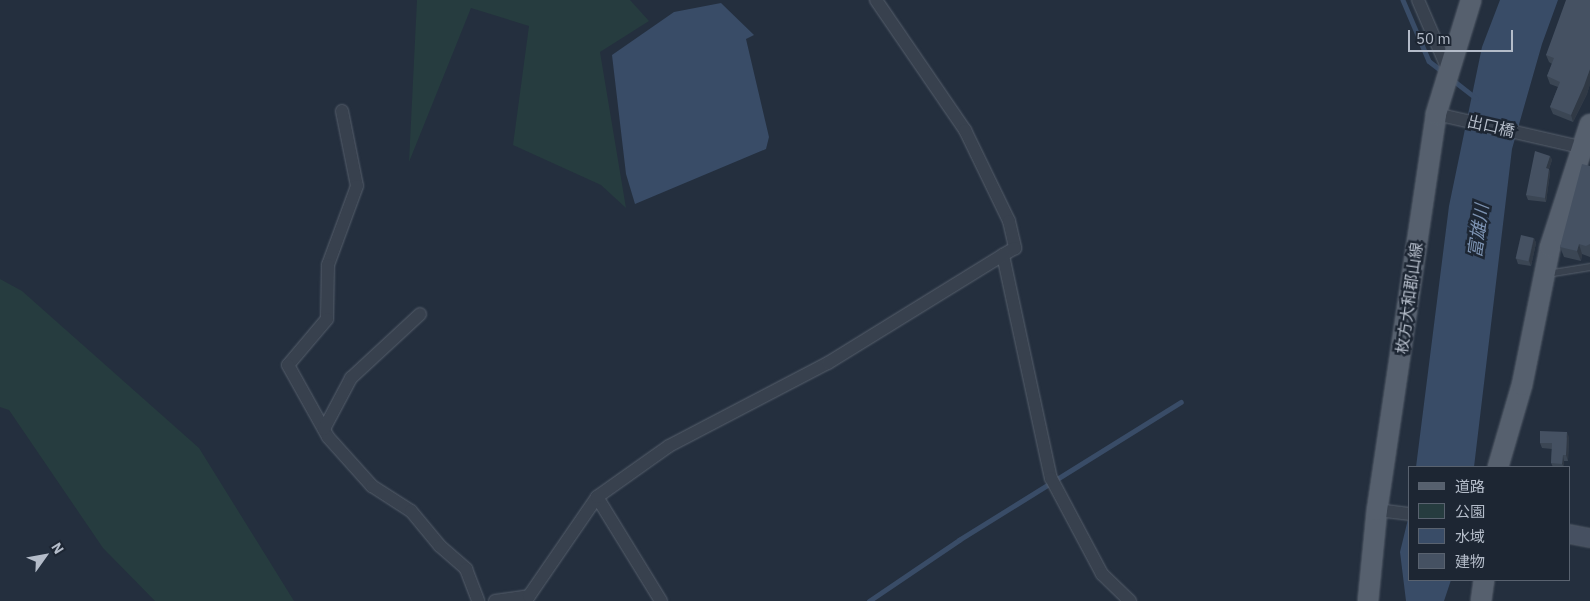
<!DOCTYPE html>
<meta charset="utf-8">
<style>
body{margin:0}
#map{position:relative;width:1590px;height:601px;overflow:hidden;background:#242f3e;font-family:"IBM Plex Sans","Noto Sans JP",sans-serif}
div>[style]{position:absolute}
.green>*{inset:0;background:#263c3f}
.water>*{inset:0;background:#394c67}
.stream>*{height:4.5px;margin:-2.25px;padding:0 2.25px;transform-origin:2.25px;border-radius:2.25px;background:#394c67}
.roads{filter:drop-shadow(0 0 1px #565f6c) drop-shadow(0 0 1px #565f6c)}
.lane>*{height:6px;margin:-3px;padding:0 3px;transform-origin:3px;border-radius:3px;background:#38414e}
.street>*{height:12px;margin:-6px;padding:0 6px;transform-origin:6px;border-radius:6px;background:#38414e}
.secondary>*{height:18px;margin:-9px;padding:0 9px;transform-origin:9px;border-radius:9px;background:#465061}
.primary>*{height:20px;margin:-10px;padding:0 10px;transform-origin:10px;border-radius:10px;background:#56606e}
.wall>*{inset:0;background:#3b4654}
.shaded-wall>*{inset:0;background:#303945}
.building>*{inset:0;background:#455162;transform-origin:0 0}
span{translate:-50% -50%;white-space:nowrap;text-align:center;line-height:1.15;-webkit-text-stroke:5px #1d2633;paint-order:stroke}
.street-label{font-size:16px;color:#b4bcc9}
.water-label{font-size:18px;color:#7c92b1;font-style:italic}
.legend{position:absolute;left:1408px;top:466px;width:162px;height:115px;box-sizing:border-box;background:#1d2633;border:1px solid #59626f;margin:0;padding:6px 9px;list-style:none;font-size:15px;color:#b4bcc9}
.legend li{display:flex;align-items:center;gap:10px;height:25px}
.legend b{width:25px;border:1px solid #59626f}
.north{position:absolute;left:20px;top:531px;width:50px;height:50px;-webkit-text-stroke:4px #1d2633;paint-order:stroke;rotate:58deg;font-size:14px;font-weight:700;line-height:20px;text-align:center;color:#b4bcc9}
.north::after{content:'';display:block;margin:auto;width:18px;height:22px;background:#b4bcc9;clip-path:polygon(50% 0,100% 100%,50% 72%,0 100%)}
.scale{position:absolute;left:1408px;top:30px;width:105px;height:22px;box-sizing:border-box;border:2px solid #b4bcc9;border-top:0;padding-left:6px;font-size:15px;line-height:18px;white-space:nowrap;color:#b4bcc9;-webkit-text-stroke:4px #1d2633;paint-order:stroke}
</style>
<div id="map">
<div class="green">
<i style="clip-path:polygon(417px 0,630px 0,649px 21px,600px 52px,626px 208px,601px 185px,513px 145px,529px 26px,471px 8px,409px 162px)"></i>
<i style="clip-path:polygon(0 279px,22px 291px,199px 448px,294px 601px,155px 601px,103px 548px,9px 410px,0 407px)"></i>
</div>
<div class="water">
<i style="clip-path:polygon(1500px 0,1558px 0,1542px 44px,1512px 149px,1474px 467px,1416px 467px,1449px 206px,1482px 47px)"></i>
<i style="clip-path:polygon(721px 3px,754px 35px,746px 39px,769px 137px,766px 149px,635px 204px,626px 174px,612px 55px,674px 12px)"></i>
<i style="clip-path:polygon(1409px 515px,1409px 580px,1451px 580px,1444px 601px,1406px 601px,1400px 552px)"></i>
</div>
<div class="stream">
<i style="left:1403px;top:0;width:66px;rotate:66.9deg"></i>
<i style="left:1429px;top:61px;width:18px;rotate:38deg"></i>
<i style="left:1453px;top:80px;width:29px;rotate:38deg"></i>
<i style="left:869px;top:601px;width:109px;rotate:-34.1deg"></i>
<i style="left:959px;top:540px;width:261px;rotate:-31.9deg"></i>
</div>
<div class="roads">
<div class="lane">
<i style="left:1547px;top:274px;width:44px;rotate:-9.2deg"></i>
</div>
<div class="street">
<i style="left:876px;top:0;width:158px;rotate:55.6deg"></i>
<i style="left:965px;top:130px;width:101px;rotate:64.2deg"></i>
<i style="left:1009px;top:221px;width:28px;rotate:77deg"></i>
<i style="left:1015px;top:248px;width:14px;rotate:150deg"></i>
<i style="left:1003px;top:255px;width:228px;rotate:77.9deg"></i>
<i style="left:1051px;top:478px;width:109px;rotate:62deg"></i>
<i style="left:1102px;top:574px;width:39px;rotate:44deg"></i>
<i style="left:1418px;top:0;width:78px;rotate:66.7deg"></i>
<i style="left:342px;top:111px;width:76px;rotate:78.7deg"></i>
<i style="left:357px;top:186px;width:84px;rotate:110.2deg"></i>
<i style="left:328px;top:265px;width:54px;rotate:91.1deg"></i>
<i style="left:327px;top:319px;width:60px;rotate:130.3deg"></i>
<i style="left:288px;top:365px;width:82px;rotate:60.9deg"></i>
<i style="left:328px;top:437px;width:66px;rotate:48.1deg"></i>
<i style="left:372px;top:486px;width:46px;rotate:32.7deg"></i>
<i style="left:411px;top:511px;width:45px;rotate:50.4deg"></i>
<i style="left:440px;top:546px;width:35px;rotate:41deg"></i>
<i style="left:466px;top:569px;width:34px;rotate:69deg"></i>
<i style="left:1436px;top:114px;width:148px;rotate:12.9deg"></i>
<i style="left:324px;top:429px;width:58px;rotate:-62.1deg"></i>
<i style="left:351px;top:378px;width:94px;rotate:-42.8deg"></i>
<i style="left:597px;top:497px;width:122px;rotate:58.4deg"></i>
<i style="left:1377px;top:510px;width:32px;rotate:7deg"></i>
<i style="left:495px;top:601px;width:34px;rotate:-8deg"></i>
<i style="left:529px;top:596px;width:120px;rotate:-55.5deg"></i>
<i style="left:597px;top:497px;width:88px;rotate:-35.3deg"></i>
<i style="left:669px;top:446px;width:179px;rotate:-27.6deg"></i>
<i style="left:828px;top:363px;width:206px;rotate:-31.7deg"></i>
</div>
<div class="secondary">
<i style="left:1569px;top:534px;width:21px;rotate:11deg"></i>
</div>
<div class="primary">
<i style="left:1498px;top:467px;width:85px;rotate:-73.7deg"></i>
<i style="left:1522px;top:385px;width:141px;rotate:-78.5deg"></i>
<i style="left:1550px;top:247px;width:129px;rotate:-72deg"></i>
<i style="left:1368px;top:601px;width:91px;rotate:-84.4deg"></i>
<i style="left:1377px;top:510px;width:400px;rotate:-81.5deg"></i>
<i style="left:1436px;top:114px;width:119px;rotate:-72.9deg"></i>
<i style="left:1481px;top:601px;width:21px;rotate:-82deg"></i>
</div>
</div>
<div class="wall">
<i style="clip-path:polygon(1590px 0,1590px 84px,1587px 94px,1573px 122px,1553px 114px,1550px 107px,1558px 87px,1550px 84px,1547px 76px,1552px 64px,1549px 62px,1546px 55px)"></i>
<i style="clip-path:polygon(1550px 156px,1552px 160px,1549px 169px,1550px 173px,1546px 202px,1528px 200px,1526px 195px)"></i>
<i style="clip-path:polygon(1590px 166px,1590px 257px,1582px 254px,1581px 261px,1564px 257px,1560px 247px)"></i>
<i style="clip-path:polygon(1534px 238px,1536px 243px,1531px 266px,1518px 264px,1516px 258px)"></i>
<i style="clip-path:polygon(1569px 437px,1568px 461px,1564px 461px,1564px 467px,1553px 467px,1551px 463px,1552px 449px,1542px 448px,1540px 443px)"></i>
</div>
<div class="shaded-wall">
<i style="clip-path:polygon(1590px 69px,1590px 84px,1587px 94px,1573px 122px,1571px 115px)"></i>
<i style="clip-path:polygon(1550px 156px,1552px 160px,1549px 169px,1550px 173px,1546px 202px,1545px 198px,1546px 168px)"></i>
<i style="clip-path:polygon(1534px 238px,1536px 243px,1531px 266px,1529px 261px)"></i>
<i style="clip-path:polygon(1579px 244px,1582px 254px,1581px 261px,1577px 251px)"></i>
<i style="clip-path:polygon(1567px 432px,1569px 437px,1568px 461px,1566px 455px)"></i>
<i style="clip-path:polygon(1563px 455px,1564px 461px,1564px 467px,1562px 464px)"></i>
</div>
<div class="building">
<i style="clip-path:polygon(1566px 0,1590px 0,1590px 69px,1584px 86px,1571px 115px,1550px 107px,1560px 82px,1547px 76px,1554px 58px,1546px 55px)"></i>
<i style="clip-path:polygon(1535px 151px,1550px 156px,1546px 168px,1549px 169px,1545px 198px,1526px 195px)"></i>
<i style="clip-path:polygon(1582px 164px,1590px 166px,1590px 244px,1586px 246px,1579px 244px,1577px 251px,1560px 247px)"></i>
<i style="left:1521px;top:235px;width:13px;height:24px;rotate:13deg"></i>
<i style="clip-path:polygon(1540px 431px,1567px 432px,1566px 455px,1563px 455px,1562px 464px,1551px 463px,1552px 443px,1540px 443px)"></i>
</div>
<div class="street-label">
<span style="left:1491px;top:126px;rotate:13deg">出口橋</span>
<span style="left:1409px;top:298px;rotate:-82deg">枚方大和郡山線</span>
</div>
<div class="water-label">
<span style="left:1479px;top:231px;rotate:-82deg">富雄川</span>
</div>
<ul class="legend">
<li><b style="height:6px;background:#56606e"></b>道路</li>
<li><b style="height:14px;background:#263c3f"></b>公園</li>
<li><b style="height:14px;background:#394c67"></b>水域</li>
<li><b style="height:14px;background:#455162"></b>建物</li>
</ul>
<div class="north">N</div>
<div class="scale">50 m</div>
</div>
